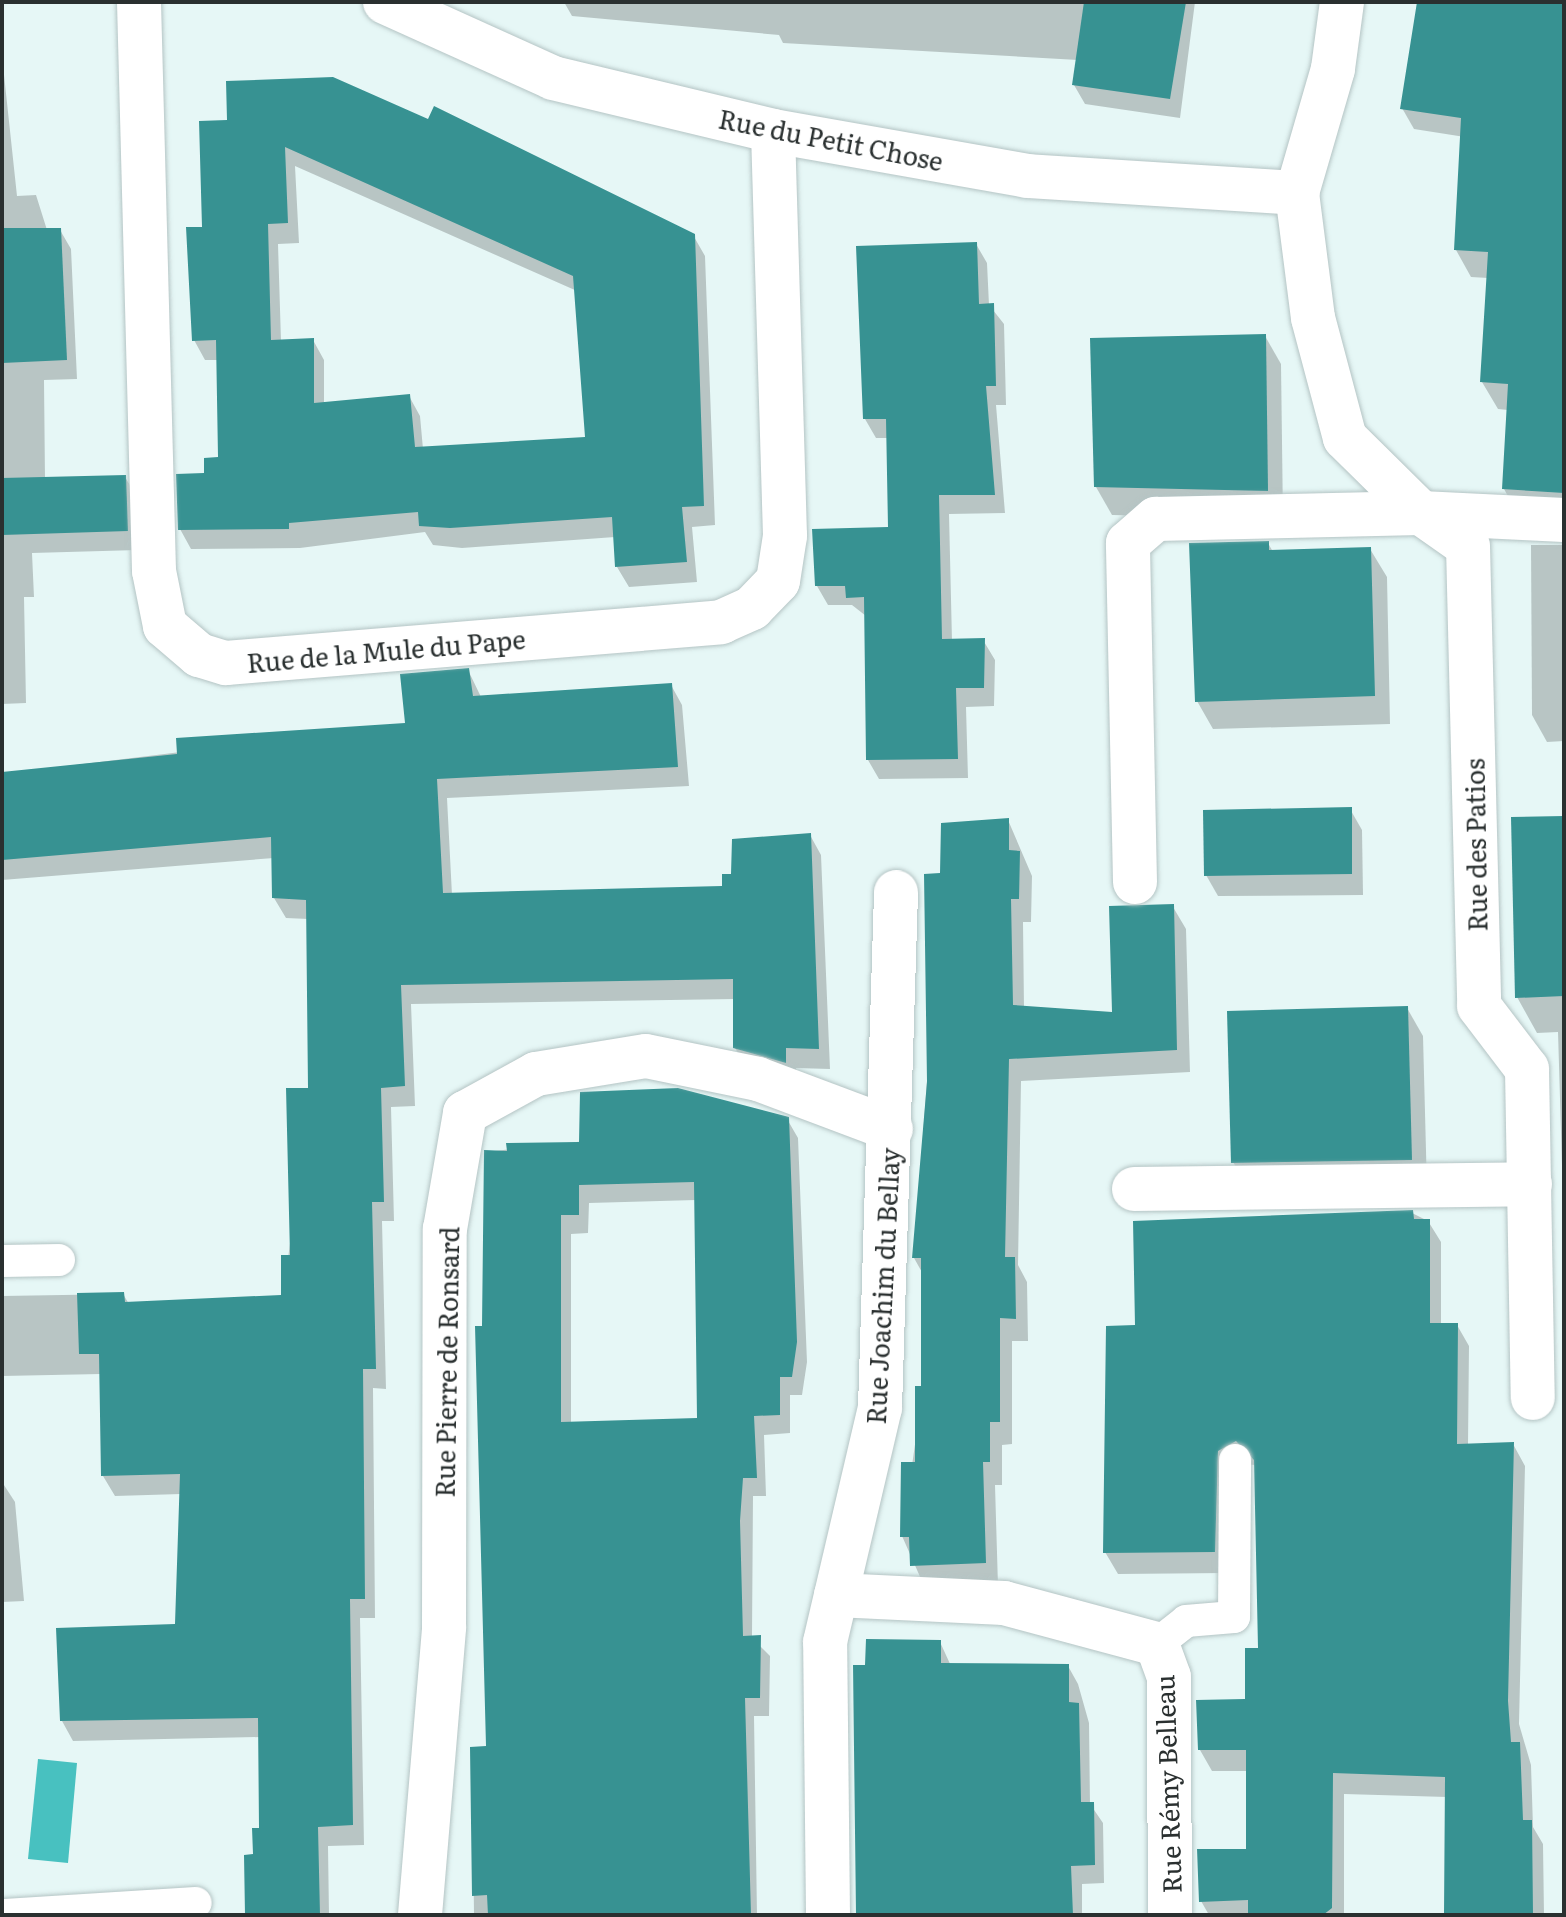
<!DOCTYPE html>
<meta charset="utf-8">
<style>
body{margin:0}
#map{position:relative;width:1566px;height:1917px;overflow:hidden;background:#e6f7f6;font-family:Literata,serif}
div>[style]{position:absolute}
.water>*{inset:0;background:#48c1c0}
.shadow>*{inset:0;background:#0003}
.building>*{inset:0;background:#379292}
.roads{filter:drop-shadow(0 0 2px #b4c4c4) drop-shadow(0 0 2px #b4c4c4)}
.lane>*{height:32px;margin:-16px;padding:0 16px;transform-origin:16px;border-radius:16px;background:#fff}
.street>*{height:44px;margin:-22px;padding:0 22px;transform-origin:22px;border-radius:22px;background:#fff}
span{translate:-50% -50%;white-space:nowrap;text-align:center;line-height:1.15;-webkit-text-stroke:8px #fff;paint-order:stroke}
.street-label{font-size:26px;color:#2a3030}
.frame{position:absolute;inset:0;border:4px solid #2a3030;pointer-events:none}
</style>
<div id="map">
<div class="water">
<i style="clip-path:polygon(38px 1759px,77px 1763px,68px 1863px,28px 1859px)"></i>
</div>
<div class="shadow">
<i style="clip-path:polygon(564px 2px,1195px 2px,1180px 118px,1085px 104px,1074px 85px,1078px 60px,783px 43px,779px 35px,572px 16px)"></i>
<i style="clip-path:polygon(1419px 2px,1510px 2px,1503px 143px,1414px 129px,1402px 108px)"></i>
<i style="clip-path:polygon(2px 56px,17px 196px,36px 195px,47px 230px,60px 230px,71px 249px,77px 379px,44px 380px,45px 479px,125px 477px,137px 497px,138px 550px,32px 553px,34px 597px,24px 597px,26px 703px,2px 704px)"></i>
<i style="clip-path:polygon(evenodd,201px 123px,693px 235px,705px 256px,715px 525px,692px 527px,697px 582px,629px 587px,617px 567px,615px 537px,462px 548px,433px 545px,425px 532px,300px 548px,191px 549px,180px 529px,220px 459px,218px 360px,205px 360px,194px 340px,204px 229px,201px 123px,295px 166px,577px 291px,587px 438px,423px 449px,420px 416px,409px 396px,324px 404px,324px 360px,313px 340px,281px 341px,278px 244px,299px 243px,295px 166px)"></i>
<i style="clip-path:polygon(1564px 156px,1564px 521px,1519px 516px,1504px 489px,1508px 410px,1498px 409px,1482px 382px,1488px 278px,1471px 277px,1456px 250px)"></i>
<i style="clip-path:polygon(976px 244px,987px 263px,989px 305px,1004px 324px,1006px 405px,996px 405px,1005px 513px,949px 514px,952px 641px,983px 640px,995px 660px,994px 706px,966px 707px,968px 778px,879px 779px,868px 760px,866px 616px,852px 605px,828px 605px,817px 586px,890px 529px,889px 438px,876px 438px,865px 419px)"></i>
<i style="clip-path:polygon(1265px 336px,1281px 364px,1283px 519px,1112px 515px,1096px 487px)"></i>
<i style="clip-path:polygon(1268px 543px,1273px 552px,1370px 549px,1387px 577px,1390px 724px,1213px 729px,1197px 701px)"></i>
<i style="clip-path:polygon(1531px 545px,1564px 545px,1564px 741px,1547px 742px,1532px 715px)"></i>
<i style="clip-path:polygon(468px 670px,481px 697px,671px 685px,682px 705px,689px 786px,447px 798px,452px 895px,724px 888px,733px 876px,810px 835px,821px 855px,830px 1069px,796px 1068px,797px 1082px,747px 1068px,735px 1048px,735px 999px,411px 1004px,415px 1106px,391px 1107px,394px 1221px,382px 1221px,386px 1389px,373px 1388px,375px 1618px,360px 1618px,364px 1845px,328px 1846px,329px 1915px,247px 1915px,261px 1830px,260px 1737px,73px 1741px,62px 1721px,176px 1625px,181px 1494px,115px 1496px,103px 1476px,101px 1374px,2px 1376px,2px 1296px,123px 1294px,129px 1304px,283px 1297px,310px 1090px,308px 919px,286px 918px,274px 898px,274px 858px,2px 880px,2px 774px,407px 724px)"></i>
<i style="clip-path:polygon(1350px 809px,1362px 830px,1363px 895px,1218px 896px,1206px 875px)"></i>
<i style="clip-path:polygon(1564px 818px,1564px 1233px,1558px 1032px,1537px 1033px,1517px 997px)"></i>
<i style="clip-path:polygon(1008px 820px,1032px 876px,1031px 922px,1023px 922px,1024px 1008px,1114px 1015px,1173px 907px,1186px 929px,1190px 1072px,1021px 1081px,1018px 1265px,1027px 1282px,1028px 1341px,1012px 1341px,1012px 1444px,1002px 1445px,1002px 1485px,995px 1485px,998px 1586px,925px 1588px,902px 1536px,923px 1388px,923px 1274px,914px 1258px,942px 875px)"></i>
<i style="clip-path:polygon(1407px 1008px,1423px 1036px,1427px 1189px,1250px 1191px,1233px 1162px)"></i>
<i style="clip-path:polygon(evenodd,787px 1119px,798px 1138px,807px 1362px,802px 1395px,790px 1395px,790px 1433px,764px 1435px,766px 1496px,753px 1496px,752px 1638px,770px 1656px,769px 1716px,754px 1716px,757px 1915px,474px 1915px,472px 1748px,488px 1748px,486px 1152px,787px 1119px,696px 1200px,699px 1420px,571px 1423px,571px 1234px,588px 1233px,589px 1203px,696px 1200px)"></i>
<i style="clip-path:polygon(1412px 1213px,1428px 1221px,1441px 1242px,1441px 1325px,1457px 1325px,1469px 1346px,1468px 1445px,1513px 1444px,1525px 1466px,1519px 1724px,1531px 1765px,1533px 1827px,1543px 1844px,1544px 1915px,1447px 1915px,1447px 1797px,1344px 1794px,1344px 1915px,1209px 1915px,1201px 1901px,1248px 1851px,1248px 1771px,1212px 1771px,1200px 1750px,1247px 1701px,1260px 1650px,1256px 1465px,1238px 1464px,1227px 1573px,1118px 1574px,1105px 1552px,1137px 1327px)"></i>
<i style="clip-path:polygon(2px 1482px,15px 1502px,24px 1601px,2px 1602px)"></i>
<i style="clip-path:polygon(940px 1642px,951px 1666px,1068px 1666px,1078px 1684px,1089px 1723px,1090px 1804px,1103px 1823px,1104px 1883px,1082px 1884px,1082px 1915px,859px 1915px,867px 1667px)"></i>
</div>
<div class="building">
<i style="clip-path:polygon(1084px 2px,1186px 2px,1170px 99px,1072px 85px)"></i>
<i style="clip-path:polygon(1417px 2px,1564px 2px,1564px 493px,1502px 489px,1508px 384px,1480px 382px,1488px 252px,1454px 250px,1461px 118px,1400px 109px)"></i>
<i style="clip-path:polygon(evenodd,333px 77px,428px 119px,434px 106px,695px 234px,704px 506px,682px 507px,687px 562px,615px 567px,612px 517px,450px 528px,419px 526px,418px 512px,289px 523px,289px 529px,178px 530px,176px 474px,204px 473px,204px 458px,218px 457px,216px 340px,192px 341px,186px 227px,202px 227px,199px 121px,227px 120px,226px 81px,333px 77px,285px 147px,573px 276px,585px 437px,415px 447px,410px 394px,314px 403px,314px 338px,271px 340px,268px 224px,288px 223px,285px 147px)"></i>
<i style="clip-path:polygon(2px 228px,61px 228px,67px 360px,2px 363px)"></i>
<i style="clip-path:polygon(977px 242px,979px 304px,994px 303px,996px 386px,986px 386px,995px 495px,939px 495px,942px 639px,985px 638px,984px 688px,956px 688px,958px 759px,866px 760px,864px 597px,846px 598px,845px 586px,815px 586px,812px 529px,888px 527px,886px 419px,863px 419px,856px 246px)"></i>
<i style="clip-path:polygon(1266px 334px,1268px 491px,1094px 487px,1090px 338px)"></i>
<i style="clip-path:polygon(126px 475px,128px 531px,2px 535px,2px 478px)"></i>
<i style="clip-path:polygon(1269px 541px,1269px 550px,1371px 547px,1375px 696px,1195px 702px,1189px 543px)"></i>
<i style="clip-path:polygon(469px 668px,473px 696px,672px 683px,678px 767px,437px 779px,443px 893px,722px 886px,722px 874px,731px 874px,732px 839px,811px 833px,819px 1049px,786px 1048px,786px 1063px,733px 1048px,733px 979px,401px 985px,405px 1086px,381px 1088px,384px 1202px,372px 1202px,376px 1369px,363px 1369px,365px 1599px,350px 1599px,353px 1825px,318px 1827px,320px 1915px,245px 1915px,244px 1855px,253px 1854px,252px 1828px,259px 1828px,258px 1718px,60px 1721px,56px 1628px,175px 1624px,180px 1474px,101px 1476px,99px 1354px,79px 1354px,77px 1293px,124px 1292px,125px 1302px,281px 1295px,281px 1255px,290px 1255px,286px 1088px,308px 1088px,306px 900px,272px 898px,271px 837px,2px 860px,2px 772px,177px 754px,176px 738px,405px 723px,400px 674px)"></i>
<i style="clip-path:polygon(1352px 807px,1352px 874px,1204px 876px,1203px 810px)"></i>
<i style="clip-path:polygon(1564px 816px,1564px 996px,1515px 998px,1511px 817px)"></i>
<i style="clip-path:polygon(1009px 818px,1009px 850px,1020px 851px,1019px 899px,1011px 899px,1013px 1005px,1112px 1012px,1109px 906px,1174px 904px,1177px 1050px,1009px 1059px,1005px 1257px,1015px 1257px,1016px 1319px,1000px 1318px,1000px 1422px,990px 1422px,990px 1462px,983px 1462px,986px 1563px,910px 1566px,909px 1537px,900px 1537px,901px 1462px,915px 1462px,915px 1386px,921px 1386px,921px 1258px,912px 1258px,927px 1082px,924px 874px,940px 873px,941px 823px)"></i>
<i style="clip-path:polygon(1408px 1006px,1412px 1160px,1231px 1163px,1227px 1011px)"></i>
<i style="clip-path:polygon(evenodd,678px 1088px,789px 1117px,797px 1342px,792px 1377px,780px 1377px,780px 1415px,754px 1416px,757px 1478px,743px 1478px,740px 1521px,743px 1636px,761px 1635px,760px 1698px,745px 1698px,751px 1915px,488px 1915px,487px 1895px,472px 1896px,470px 1747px,486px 1746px,475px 1326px,482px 1326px,484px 1150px,507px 1151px,506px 1143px,579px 1142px,580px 1092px,678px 1088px,694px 1182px,697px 1418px,561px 1422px,561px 1215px,579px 1215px,579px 1185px,694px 1182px)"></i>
<i style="clip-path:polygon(1413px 1210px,1414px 1219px,1430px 1219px,1430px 1323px,1458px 1323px,1457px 1444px,1514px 1442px,1508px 1701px,1511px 1742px,1520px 1742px,1523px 1820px,1532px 1820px,1533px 1915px,1444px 1915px,1445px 1777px,1333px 1773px,1332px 1908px,1323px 1915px,1248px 1915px,1248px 1900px,1199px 1902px,1197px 1849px,1246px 1849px,1246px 1750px,1198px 1750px,1196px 1700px,1245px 1699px,1245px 1648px,1258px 1648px,1254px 1460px,1236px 1441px,1218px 1451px,1215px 1552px,1103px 1553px,1106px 1326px,1135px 1325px,1133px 1221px)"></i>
<i style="clip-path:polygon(866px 1639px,941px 1640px,941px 1663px,1069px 1664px,1069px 1702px,1079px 1703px,1081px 1802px,1094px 1802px,1095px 1865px,1071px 1866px,1073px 1915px,856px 1915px,853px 1665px,865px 1665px)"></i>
</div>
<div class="roads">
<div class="lane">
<i style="left:2px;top:1261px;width:57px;rotate:-1deg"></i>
<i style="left:1157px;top:1644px;width:37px;rotate:-38deg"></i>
<i style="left:1186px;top:1621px;width:48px;rotate:-4.8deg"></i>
<i style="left:1234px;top:1617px;width:157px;rotate:-89.6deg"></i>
<i style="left:3px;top:1915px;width:193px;rotate:-3.6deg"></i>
</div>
<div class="street">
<i style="left:139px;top:2px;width:569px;rotate:88.49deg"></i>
<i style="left:154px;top:571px;width:56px;rotate:78.7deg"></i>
<i style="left:165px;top:626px;width:45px;rotate:40.5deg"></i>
<i style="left:199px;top:655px;width:28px;rotate:17deg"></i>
<i style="left:226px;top:663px;width:497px;rotate:-4.7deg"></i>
<i style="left:721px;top:622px;width:34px;rotate:-24deg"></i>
<i style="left:752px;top:608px;width:37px;rotate:-46deg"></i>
<i style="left:778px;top:581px;width:46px;rotate:-81.2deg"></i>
<i style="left:785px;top:536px;width:405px;rotate:-91.7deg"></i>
<i style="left:385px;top:2px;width:184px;rotate:24.3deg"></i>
<i style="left:553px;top:78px;width:226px;rotate:13.5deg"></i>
<i style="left:773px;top:131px;width:258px;rotate:10deg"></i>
<i style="left:1027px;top:176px;width:271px;rotate:3.6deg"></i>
<i style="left:1342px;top:2px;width:68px;rotate:97.7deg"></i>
<i style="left:1333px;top:69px;width:129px;rotate:106.2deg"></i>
<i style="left:1297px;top:193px;width:126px;rotate:82.7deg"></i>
<i style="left:1313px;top:318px;width:124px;rotate:75.1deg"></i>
<i style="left:1345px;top:438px;width:107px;rotate:44.6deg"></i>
<i style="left:1421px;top:513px;width:57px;rotate:35.1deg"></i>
<i style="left:1468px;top:546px;width:460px;rotate:88.6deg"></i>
<i style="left:1479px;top:1006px;width:79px;rotate:52.7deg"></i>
<i style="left:1527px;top:1069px;width:329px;rotate:89deg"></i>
<i style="left:1135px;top:882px;width:339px;rotate:-91.2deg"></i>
<i style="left:1128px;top:543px;width:37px;rotate:-41deg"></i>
<i style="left:1156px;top:519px;width:265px;rotate:-1.3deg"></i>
<i style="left:1421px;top:513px;width:143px;rotate:2.8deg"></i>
<i style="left:1134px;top:1189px;width:396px;rotate:-0.7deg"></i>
<i style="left:836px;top:1595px;width:168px;rotate:2.7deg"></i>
<i style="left:1004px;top:1603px;width:158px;rotate:15deg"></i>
<i style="left:1157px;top:1644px;width:35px;rotate:70deg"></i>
<i style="left:1169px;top:1677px;width:238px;rotate:89.8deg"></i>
<i style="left:420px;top:1915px;width:289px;rotate:-85.2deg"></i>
<i style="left:444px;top:1627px;width:398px;rotate:-89.9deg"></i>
<i style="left:445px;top:1229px;width:118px;rotate:-80.2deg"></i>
<i style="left:465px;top:1113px;width:81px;rotate:-28.8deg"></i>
<i style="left:536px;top:1074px;width:111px;rotate:-9.3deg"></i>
<i style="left:646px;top:1056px;width:114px;rotate:11.6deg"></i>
<i style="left:758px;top:1079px;width:142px;rotate:20.6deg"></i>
<i style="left:828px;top:1915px;width:273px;rotate:-90.6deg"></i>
<i style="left:825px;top:1642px;width:240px;rotate:-76.8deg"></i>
<i style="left:880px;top:1408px;width:516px;rotate:-88.22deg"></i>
</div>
</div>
<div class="street-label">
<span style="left:831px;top:139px;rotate:11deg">Rue du Petit Chose</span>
<span style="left:386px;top:650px;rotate:-5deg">Rue de la Mule du Pape</span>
<span style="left:1475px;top:845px;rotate:-91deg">Rue des Patios</span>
<span style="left:882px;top:1286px;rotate:-87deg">Rue Joachim du Bellay</span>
<span style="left:446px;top:1362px;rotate:-89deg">Rue Pierre de Ronsard</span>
<span style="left:1167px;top:1784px;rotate:-92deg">Rue Rémy Belleau</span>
</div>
<div class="frame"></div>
</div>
